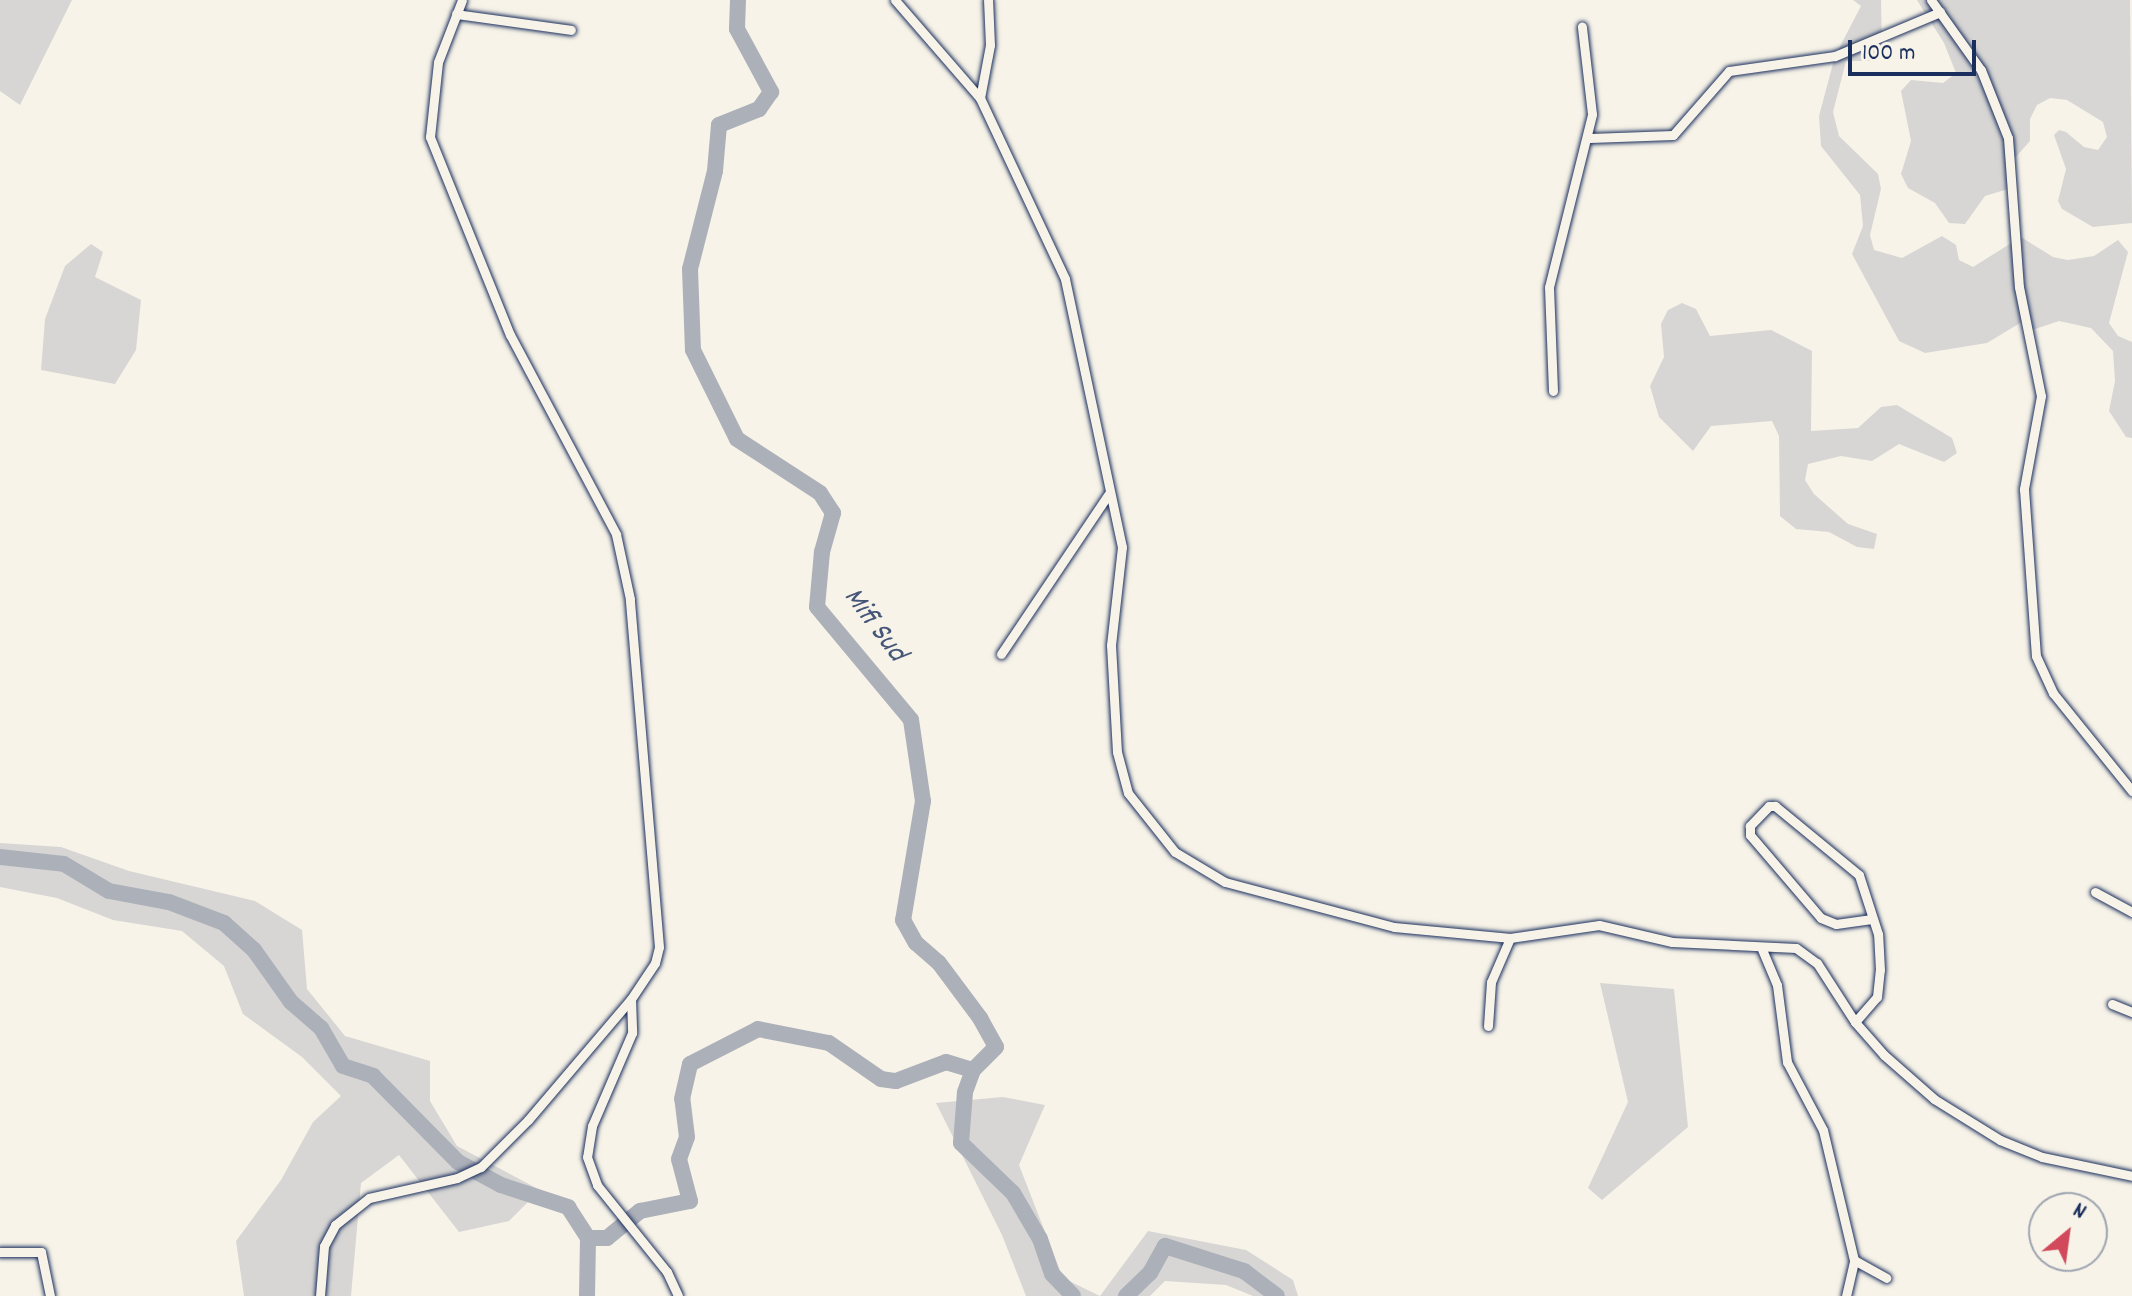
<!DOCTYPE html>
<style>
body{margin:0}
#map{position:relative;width:2132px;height:1296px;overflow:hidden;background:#f7f3e8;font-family:Dekko,sans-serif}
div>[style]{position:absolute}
.green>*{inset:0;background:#d7d6d4}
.river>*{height:16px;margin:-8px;padding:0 8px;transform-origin:8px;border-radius:8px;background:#acb0b9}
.roads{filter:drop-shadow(0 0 2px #1b2f5e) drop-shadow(0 0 2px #1b2f5e)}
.minor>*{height:9px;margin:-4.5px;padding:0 4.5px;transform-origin:4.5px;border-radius:4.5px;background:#f7f3e8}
span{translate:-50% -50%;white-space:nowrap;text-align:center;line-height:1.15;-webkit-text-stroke:7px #f7f3e8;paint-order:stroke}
.water-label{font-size:30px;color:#465679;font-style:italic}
.north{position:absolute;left:2028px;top:1192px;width:80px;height:80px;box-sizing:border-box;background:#f7f3e8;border:2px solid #9fa5b1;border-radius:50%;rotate:29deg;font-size:22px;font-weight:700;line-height:32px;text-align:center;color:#1b2f5e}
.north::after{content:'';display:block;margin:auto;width:28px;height:36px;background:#d1495b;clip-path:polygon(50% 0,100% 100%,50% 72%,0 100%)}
.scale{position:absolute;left:1848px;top:40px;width:128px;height:36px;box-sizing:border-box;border:4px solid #1b2f5e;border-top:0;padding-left:10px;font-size:24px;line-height:28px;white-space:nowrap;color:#1b2f5e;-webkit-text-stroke:6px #f7f3e8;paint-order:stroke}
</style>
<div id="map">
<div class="green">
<i style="clip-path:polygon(0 0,72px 0,20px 105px,0 91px)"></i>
<i style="clip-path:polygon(1853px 0,1881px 0,1882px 51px,1871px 61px,1846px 61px,1833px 112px,1839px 136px,1878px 174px,1881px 189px,1870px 235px,1874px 250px,1902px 258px,1942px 236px,1956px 245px,1959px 260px,1973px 267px,2021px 237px,2053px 257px,2068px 260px,2094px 256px,2118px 240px,2128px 252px,2109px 323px,2118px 336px,2132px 342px,2132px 438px,2126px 437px,2109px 411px,2115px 381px,2113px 351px,2091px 328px,2059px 321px,2029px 331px,2025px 320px,1987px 343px,1925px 353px,1899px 341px,1852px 254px,1863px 226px,1860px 195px,1821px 146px,1819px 116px,1835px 56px,1861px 6px)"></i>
<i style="clip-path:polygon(1917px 0,2130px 0,2132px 223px,2093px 227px,2062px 209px,2058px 201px,2066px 169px,2054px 135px,2059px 130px,2066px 132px,2084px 147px,2098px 150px,2107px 137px,2103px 122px,2067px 100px,2050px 98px,2037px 105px,2030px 119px,2030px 141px,2014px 159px,2008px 189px,1985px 196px,1965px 224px,1949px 223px,1935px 203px,1908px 188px,1901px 174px,1911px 141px,1901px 91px,1911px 80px,1943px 83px,1956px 73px,1944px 43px)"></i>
<i style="clip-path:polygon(91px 244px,103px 252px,95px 277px,141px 300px,136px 350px,115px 384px,41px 370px,45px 319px,65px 266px)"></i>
<i style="clip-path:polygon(1682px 303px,1696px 309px,1710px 336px,1771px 330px,1812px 351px,1811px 431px,1858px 428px,1881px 407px,1897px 405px,1952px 438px,1957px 453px,1944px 462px,1899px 444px,1872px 461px,1841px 456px,1808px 464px,1805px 480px,1814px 494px,1848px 524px,1877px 534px,1874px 549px,1857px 547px,1829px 532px,1796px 529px,1780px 516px,1779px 436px,1772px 421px,1711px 426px,1693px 451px,1659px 417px,1650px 386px,1664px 357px,1661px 324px,1668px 310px)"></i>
<i style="clip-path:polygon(0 843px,61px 847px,129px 871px,255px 901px,302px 930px,307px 989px,345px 1036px,430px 1061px,430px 1101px,457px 1146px,540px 1190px,509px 1221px,459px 1232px,399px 1155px,361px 1183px,351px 1296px,244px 1296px,236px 1241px,281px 1180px,313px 1122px,341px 1096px,302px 1057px,243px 1014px,224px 966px,182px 931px,113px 920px,57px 898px,0 887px)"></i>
<i style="clip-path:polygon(1600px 983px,1674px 989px,1688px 1127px,1602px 1200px,1588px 1188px,1628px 1102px)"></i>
<i style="clip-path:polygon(1003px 1097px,1045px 1105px,1019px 1165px,1063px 1278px,1100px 1296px,1148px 1231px,1246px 1250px,1293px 1280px,1298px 1296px,1253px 1296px,1226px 1285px,1165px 1281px,1150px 1296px,1026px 1296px,1002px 1235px,936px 1103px)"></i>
</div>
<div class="river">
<i style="left:738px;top:0;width:29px;rotate:92deg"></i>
<i style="left:737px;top:29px;width:72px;rotate:61.6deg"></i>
<i style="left:771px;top:92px;width:21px;rotate:125deg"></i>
<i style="left:759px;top:109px;width:43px;rotate:158.2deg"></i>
<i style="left:719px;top:125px;width:46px;rotate:95deg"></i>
<i style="left:715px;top:171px;width:101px;rotate:104.3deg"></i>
<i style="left:690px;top:269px;width:81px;rotate:87.9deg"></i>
<i style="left:693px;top:350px;width:99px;rotate:63.7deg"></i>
<i style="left:737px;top:439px;width:99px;rotate:33deg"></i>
<i style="left:820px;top:493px;width:24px;rotate:57deg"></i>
<i style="left:833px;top:513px;width:41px;rotate:105.8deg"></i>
<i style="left:822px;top:552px;width:55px;rotate:95.2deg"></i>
<i style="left:817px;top:607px;width:147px;rotate:50.2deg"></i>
<i style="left:911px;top:720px;width:82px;rotate:81.6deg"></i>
<i style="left:923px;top:801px;width:121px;rotate:99.5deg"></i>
<i style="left:903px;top:920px;width:26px;rotate:61deg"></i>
<i style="left:916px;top:943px;width:30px;rotate:41deg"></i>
<i style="left:939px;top:963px;width:69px;rotate:53.3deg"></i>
<i style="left:980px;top:1018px;width:33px;rotate:61deg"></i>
<i style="left:996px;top:1047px;width:33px;rotate:135deg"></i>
<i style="left:973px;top:1070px;width:23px;rotate:110deg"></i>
<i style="left:965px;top:1092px;width:51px;rotate:94.5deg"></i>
<i style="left:961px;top:1143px;width:72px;rotate:43.9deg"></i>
<i style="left:1013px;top:1193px;width:53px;rotate:59.6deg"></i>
<i style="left:1040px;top:1239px;width:37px;rotate:71deg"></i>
<i style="left:1052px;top:1274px;width:30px;rotate:46deg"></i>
<i style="left:0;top:857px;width:64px;rotate:6.2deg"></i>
<i style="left:64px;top:864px;width:52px;rotate:31deg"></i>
<i style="left:109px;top:891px;width:61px;rotate:10.4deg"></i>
<i style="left:169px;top:902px;width:59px;rotate:20.9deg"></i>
<i style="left:224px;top:923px;width:40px;rotate:42deg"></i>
<i style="left:254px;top:950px;width:64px;rotate:54.6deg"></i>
<i style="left:291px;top:1002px;width:40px;rotate:41deg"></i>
<i style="left:321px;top:1028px;width:44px;rotate:59.9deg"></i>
<i style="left:343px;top:1066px;width:32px;rotate:18deg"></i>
<i style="left:373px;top:1076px;width:121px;rotate:45.3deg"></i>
<i style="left:458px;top:1162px;width:49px;rotate:28.1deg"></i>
<i style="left:501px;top:1185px;width:71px;rotate:18.2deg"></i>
<i style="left:568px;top:1207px;width:37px;rotate:57deg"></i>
<i style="left:588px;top:1238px;width:19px"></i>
<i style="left:607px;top:1238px;width:43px;rotate:-39.3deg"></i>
<i style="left:640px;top:1211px;width:51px;rotate:-11.3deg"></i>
<i style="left:690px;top:1201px;width:43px;rotate:-104.7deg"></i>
<i style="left:679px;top:1159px;width:23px;rotate:-70deg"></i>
<i style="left:687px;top:1137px;width:38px;rotate:-97deg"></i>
<i style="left:682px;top:1099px;width:36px;rotate:-77deg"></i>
<i style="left:690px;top:1064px;width:76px;rotate:-27.2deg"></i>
<i style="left:758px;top:1029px;width:72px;rotate:11.2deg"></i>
<i style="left:829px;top:1043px;width:63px;rotate:34.7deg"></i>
<i style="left:881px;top:1079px;width:15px;rotate:8deg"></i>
<i style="left:896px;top:1081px;width:53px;rotate:-20.8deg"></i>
<i style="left:946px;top:1062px;width:28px;rotate:17deg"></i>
<i style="left:587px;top:1296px;width:58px;rotate:-89deg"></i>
<i style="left:1126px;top:1296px;width:33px;rotate:-44deg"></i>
<i style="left:1150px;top:1273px;width:31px;rotate:-61deg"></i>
<i style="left:1165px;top:1246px;width:83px;rotate:17.6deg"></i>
<i style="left:1244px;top:1271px;width:41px;rotate:37.1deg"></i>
</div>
<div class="roads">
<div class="minor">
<i style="left:895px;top:0;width:130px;rotate:49.1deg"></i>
<i style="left:980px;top:98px;width:200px;rotate:64.8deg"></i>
<i style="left:1065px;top:279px;width:274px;rotate:78deg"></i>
<i style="left:1122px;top:547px;width:99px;rotate:96.4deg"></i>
<i style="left:1111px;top:645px;width:107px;rotate:86.8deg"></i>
<i style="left:1117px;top:752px;width:42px;rotate:75deg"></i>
<i style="left:1128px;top:793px;width:75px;rotate:51.5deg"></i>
<i style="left:1175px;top:852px;width:58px;rotate:31deg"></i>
<i style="left:1225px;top:882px;width:175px;rotate:14.9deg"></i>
<i style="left:1394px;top:927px;width:117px;rotate:5.4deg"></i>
<i style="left:1510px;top:938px;width:90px;rotate:-8.3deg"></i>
<i style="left:1599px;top:925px;width:75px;rotate:13.1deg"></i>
<i style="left:1672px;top:942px;width:124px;rotate:2.8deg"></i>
<i style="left:1796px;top:948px;width:26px;rotate:36deg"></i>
<i style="left:1817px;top:963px;width:70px;rotate:57.2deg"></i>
<i style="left:1855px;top:1022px;width:44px;rotate:48.7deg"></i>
<i style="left:1884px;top:1055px;width:67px;rotate:41.3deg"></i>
<i style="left:1934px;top:1099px;width:78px;rotate:31.8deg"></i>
<i style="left:2000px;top:1140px;width:45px;rotate:22deg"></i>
<i style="left:2042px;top:1157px;width:92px;rotate:11.9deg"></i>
<i style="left:1931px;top:0;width:86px;rotate:54.5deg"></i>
<i style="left:1981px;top:70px;width:73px;rotate:68.3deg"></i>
<i style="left:2008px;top:138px;width:149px;rotate:85.8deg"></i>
<i style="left:2019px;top:287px;width:111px;rotate:78.6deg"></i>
<i style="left:2041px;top:396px;width:95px;rotate:100.4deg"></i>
<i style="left:2024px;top:489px;width:167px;rotate:85.9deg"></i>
<i style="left:2036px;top:656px;width:41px;rotate:65.3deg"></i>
<i style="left:2053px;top:693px;width:126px;rotate:51.1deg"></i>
<i style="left:456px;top:14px;width:116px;rotate:7.9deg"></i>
<i style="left:980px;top:98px;width:54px;rotate:-79.3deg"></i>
<i style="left:990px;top:45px;width:45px;rotate:-92.5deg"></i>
<i style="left:1590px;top:138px;width:83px;rotate:-2.1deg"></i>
<i style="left:1673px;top:135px;width:85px;rotate:-48.8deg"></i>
<i style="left:1729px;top:71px;width:107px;rotate:-8.1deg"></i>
<i style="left:1835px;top:56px;width:114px;rotate:-22.7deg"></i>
<i style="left:1553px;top:391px;width:104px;rotate:-92.2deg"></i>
<i style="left:1549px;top:287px;width:178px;rotate:-76deg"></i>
<i style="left:1592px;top:114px;width:88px;rotate:-96.6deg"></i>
<i style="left:1001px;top:654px;width:192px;rotate:-56.1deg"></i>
<i style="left:2095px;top:892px;width:42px;rotate:28.4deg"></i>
<i style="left:1761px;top:947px;width:41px;rotate:67.2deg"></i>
<i style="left:1777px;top:985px;width:78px;rotate:82.6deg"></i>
<i style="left:1787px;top:1062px;width:77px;rotate:62.1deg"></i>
<i style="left:1823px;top:1130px;width:134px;rotate:76.6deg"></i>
<i style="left:1854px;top:1260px;width:37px;rotate:29deg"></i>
<i style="left:631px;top:999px;width:34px;rotate:88deg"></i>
<i style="left:632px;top:1033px;width:101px;rotate:113.3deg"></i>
<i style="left:592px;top:1126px;width:31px;rotate:99deg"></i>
<i style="left:587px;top:1157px;width:30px;rotate:70deg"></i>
<i style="left:597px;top:1185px;width:112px;rotate:51.2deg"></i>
<i style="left:667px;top:1272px;width:26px;rotate:65deg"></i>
<i style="left:2112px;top:1004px;width:22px;rotate:22deg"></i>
<i style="left:1855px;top:1022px;width:33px;rotate:-49deg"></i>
<i style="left:1877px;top:997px;width:27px;rotate:-84deg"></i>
<i style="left:1880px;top:970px;width:36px;rotate:-93deg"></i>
<i style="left:1878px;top:934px;width:62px;rotate:-107.9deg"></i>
<i style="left:1859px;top:875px;width:109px;rotate:-140.6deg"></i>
<i style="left:1775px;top:806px;width:6px;rotate:180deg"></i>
<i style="left:1769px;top:806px;width:28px;rotate:134deg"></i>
<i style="left:1750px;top:826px;width:9px;rotate:90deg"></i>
<i style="left:1750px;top:835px;width:109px;rotate:49.5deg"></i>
<i style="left:1821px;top:918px;width:16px;rotate:22deg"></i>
<i style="left:1836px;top:924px;width:36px;rotate:-8deg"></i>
<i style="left:1488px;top:1026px;width:44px;rotate:-86.1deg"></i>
<i style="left:1491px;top:982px;width:48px;rotate:-66.6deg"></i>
<i style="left:0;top:1252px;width:41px"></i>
<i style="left:41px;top:1252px;width:45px;rotate:78.4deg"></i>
<i style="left:320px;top:1296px;width:50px;rotate:-85.4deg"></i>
<i style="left:324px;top:1246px;width:24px;rotate:-62deg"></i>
<i style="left:335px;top:1225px;width:43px;rotate:-38.5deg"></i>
<i style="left:369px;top:1198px;width:90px;rotate:-12.8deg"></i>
<i style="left:457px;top:1178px;width:26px;rotate:-25deg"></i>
<i style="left:481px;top:1167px;width:66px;rotate:-45deg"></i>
<i style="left:528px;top:1120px;width:159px;rotate:-49.6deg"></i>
<i style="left:631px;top:999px;width:43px;rotate:-56.3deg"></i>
<i style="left:655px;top:963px;width:16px;rotate:-76deg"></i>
<i style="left:659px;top:947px;width:349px;rotate:-94.8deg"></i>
<i style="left:630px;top:599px;width:66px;rotate:-102.2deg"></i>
<i style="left:616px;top:534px;width:225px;rotate:-118deg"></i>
<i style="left:510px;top:335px;width:214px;rotate:-112deg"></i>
<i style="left:430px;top:137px;width:75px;rotate:-83.9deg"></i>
<i style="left:438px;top:62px;width:66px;rotate:-68.8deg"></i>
<i style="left:1846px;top:1296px;width:37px;rotate:-77deg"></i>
</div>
</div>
<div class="water-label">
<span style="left:873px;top:626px;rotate:53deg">Mifi Sud</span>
</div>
<div class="north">N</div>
<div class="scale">100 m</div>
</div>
